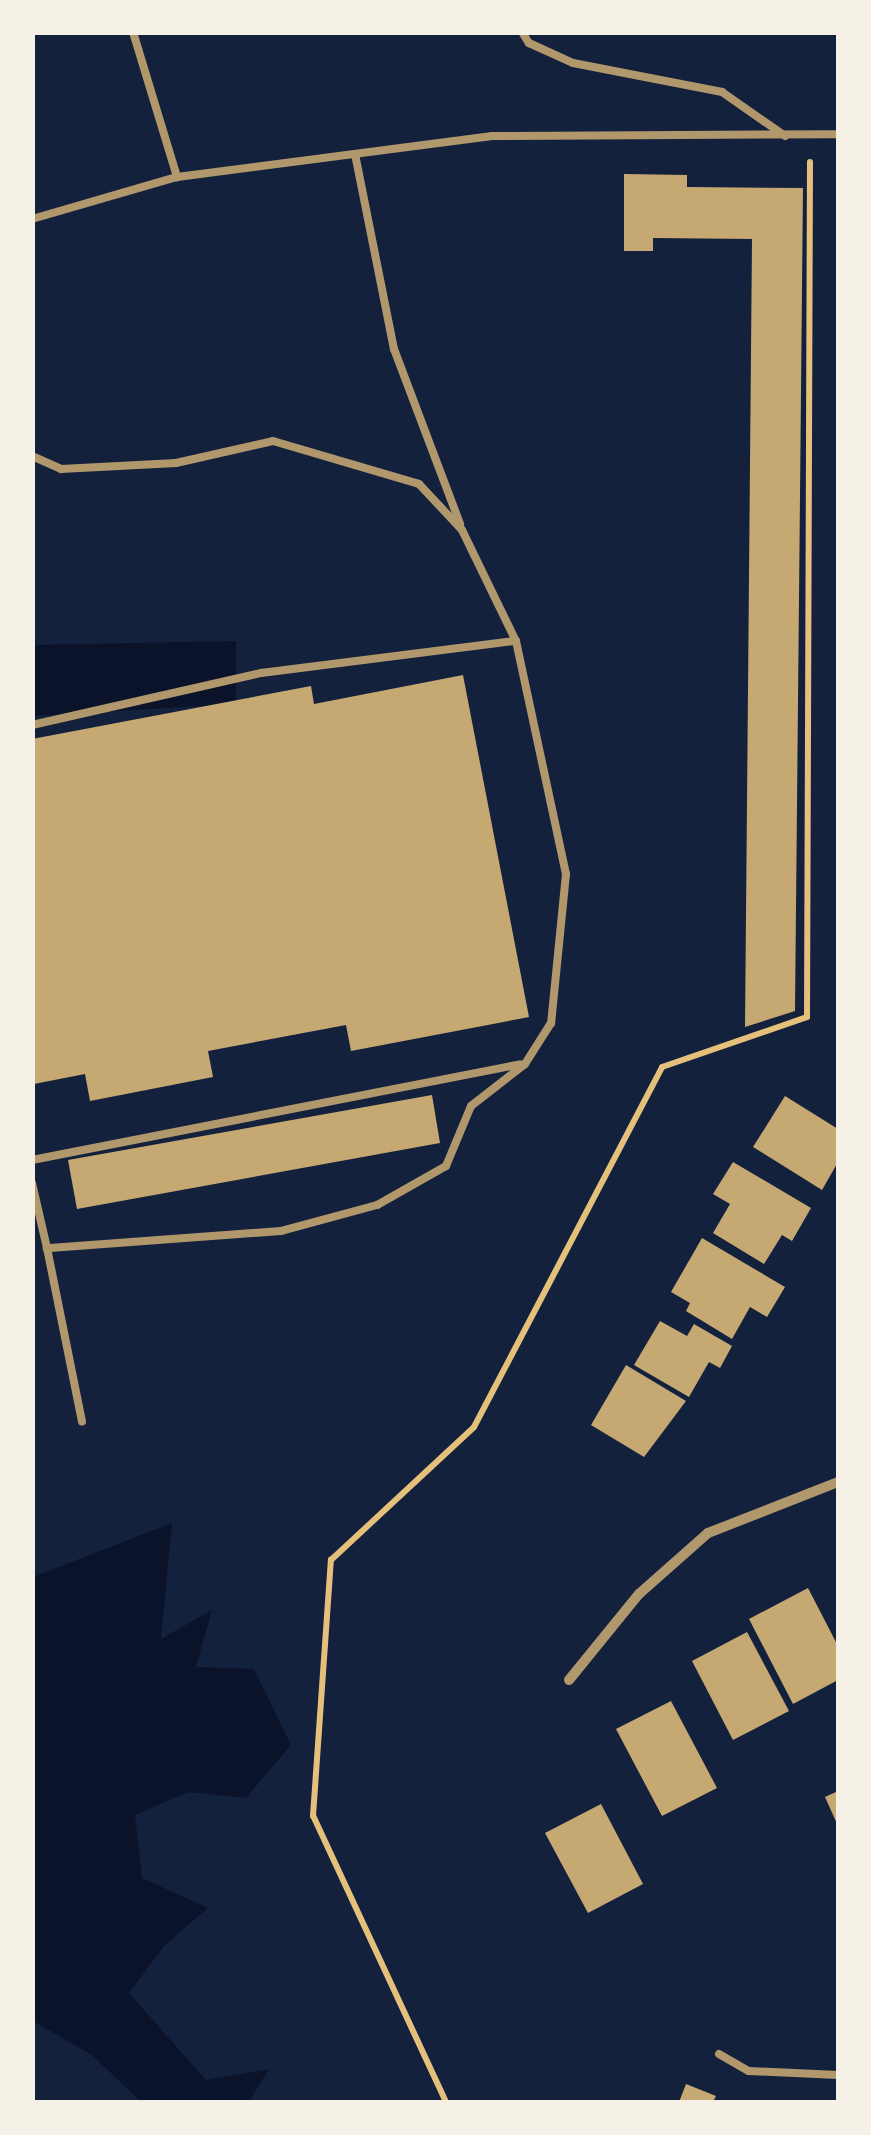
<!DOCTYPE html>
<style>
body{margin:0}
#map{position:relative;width:871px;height:2135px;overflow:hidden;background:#14213d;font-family:"Open Sans",sans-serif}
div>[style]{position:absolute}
.water>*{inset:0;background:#0b132b}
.building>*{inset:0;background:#c6a872}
.path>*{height:6px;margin:-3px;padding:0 3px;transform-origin:3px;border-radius:3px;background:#e5c07b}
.service>*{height:8px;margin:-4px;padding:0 4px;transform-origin:4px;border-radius:4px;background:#b1986c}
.minor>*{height:10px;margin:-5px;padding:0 5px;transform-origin:5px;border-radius:5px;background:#b1986c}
span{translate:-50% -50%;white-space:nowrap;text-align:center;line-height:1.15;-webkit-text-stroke:10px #f6f1e7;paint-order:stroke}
.frame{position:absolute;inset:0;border:35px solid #f6f1e7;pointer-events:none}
</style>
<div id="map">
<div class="water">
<i style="clip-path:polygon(236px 641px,236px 704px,33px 716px,33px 645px)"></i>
<i style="clip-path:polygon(172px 1523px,161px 1639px,212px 1610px,196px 1667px,254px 1669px,291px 1745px,246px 1798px,188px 1792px,135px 1815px,142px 1878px,208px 1908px,164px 1946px,129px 1993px,206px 2080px,269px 2069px,249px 2102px,141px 2102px,92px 2055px,33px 2021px,33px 1577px)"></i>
</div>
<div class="building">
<i style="clip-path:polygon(624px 174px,687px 175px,687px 187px,803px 188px,795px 1011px,745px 1027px,752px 239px,653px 238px,653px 251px,624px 251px)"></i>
<i style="clip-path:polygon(463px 675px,529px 1017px,351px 1051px,346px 1025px,208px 1051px,213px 1077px,90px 1101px,85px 1074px,34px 1084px,32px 739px,311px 686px,314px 704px)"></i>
<i style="clip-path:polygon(432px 1095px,440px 1143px,77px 1209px,68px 1160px)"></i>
<i style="clip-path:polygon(785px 1096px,838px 1129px,838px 1162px,822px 1190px,753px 1147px)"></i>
<i style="clip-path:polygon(733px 1162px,811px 1208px,792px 1241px,782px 1235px,764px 1264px,713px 1233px,730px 1204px,713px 1194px)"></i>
<i style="clip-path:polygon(702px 1238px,785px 1287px,767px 1317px,750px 1307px,732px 1339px,686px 1311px,690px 1303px,671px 1292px)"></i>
<i style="clip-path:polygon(660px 1321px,687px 1336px,694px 1324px,732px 1346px,720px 1368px,709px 1362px,689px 1397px,634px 1365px)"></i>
<i style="clip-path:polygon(626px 1365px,686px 1401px,644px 1457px,591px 1425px)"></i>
<i style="clip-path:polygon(808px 1588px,838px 1646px,838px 1680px,793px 1704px,749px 1619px)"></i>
<i style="clip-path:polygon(747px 1632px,789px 1711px,733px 1740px,692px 1661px)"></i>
<i style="clip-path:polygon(671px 1701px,717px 1788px,662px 1816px,616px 1729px)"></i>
<i style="clip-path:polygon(838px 1791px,838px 1826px,825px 1797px)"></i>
<i style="clip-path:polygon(601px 1804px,643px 1884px,588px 1913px,545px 1833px)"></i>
<i style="clip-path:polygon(686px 2084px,716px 2096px,713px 2102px,679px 2102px)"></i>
</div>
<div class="path">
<i style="left:446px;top:2102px;width:315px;rotate:-114.9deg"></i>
<i style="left:313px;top:1816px;width:257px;rotate:-86deg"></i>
<i style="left:331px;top:1560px;width:195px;rotate:-42.9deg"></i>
<i style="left:474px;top:1427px;width:406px;rotate:-62.4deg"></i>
<i style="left:662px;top:1067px;width:153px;rotate:-19deg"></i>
<i style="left:807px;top:1017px;width:855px;rotate:-89.8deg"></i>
</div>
<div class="service">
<i style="left:133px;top:32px;width:152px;rotate:73.1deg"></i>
<i style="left:177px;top:177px;width:318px;rotate:-7.4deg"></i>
<i style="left:492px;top:136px;width:346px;rotate:-0.3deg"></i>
<i style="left:522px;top:32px;width:13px;rotate:58deg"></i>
<i style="left:529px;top:43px;width:48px;rotate:24.4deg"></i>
<i style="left:573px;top:63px;width:152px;rotate:11deg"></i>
<i style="left:722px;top:92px;width:77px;rotate:34.9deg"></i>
<i style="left:355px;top:154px;width:199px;rotate:78.7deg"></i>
<i style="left:394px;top:349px;width:187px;rotate:69.3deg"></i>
<i style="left:32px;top:219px;width:151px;rotate:-16.2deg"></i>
<i style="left:32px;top:456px;width:32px;rotate:24deg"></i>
<i style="left:61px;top:469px;width:115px;rotate:-3deg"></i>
<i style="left:176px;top:463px;width:99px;rotate:-12.8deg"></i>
<i style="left:273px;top:441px;width:152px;rotate:16.4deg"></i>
<i style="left:419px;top:484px;width:63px;rotate:46.9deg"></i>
<i style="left:462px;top:530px;width:123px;rotate:64.1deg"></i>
<i style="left:516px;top:641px;width:238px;rotate:77.9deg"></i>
<i style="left:566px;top:874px;width:150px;rotate:95.7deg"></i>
<i style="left:551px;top:1023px;width:49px;rotate:122.4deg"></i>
<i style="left:525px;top:1064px;width:68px;rotate:142.1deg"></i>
<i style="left:471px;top:1106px;width:65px;rotate:112.6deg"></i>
<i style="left:446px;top:1166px;width:79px;rotate:150.5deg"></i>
<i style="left:377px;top:1205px;width:99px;rotate:164.8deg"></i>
<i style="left:281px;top:1231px;width:235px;rotate:175.8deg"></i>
<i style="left:47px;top:1248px;width:177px;rotate:78.6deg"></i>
<i style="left:32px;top:725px;width:235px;rotate:-12.8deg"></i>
<i style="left:261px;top:673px;width:257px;rotate:-7.2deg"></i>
<i style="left:32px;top:1160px;width:497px;rotate:-11.1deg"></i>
<i style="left:32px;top:1183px;width:67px;rotate:77deg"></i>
<i style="left:719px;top:2054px;width:34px;rotate:30deg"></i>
<i style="left:749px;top:2071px;width:89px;rotate:2.6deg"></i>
</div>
<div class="minor">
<i style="left:569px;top:1680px;width:111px;rotate:-50.9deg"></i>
<i style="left:639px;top:1594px;width:92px;rotate:-41.5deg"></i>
<i style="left:708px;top:1533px;width:140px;rotate:-21.4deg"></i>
</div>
<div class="frame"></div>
</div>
